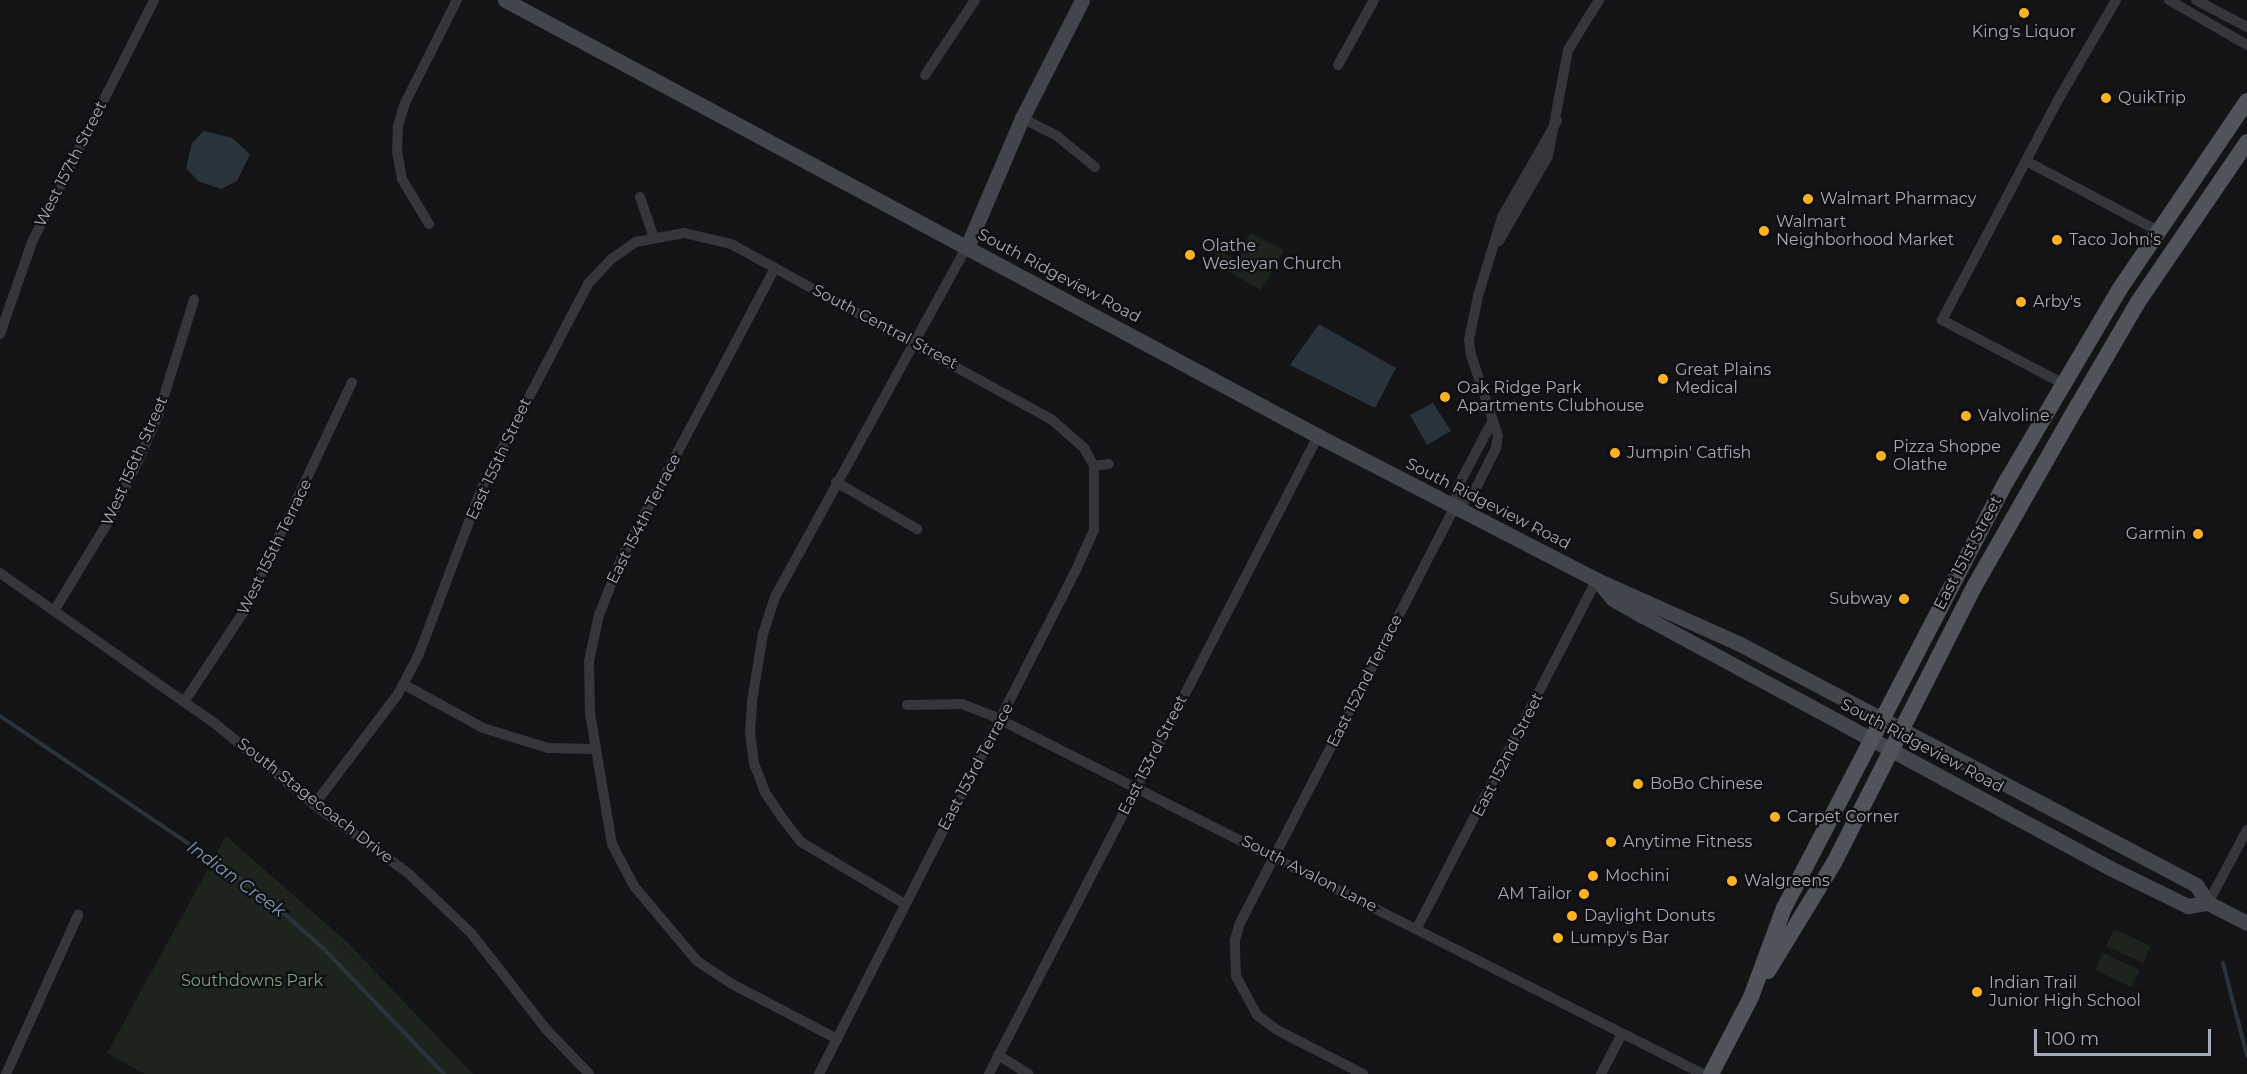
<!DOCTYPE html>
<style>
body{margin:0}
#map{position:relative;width:2247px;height:1074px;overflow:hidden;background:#141416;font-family:Montserrat,sans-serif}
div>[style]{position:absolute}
.green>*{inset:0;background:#1c241d}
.water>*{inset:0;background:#29333b}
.stream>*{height:4px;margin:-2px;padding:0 2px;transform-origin:2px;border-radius:2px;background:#29333b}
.street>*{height:10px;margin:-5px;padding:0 5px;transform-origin:5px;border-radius:5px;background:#35363b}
.secondary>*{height:15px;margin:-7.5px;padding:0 7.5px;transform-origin:7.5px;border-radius:7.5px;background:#42454b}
.primary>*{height:16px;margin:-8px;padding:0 8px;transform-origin:8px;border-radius:8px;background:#50535a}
.dots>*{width:16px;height:16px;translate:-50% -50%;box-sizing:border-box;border:3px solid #0f0f11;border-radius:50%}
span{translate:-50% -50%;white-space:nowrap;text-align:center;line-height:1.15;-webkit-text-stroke:4.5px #0f0f11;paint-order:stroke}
.poi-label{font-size:16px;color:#a5aab7}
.left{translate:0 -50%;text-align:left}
.right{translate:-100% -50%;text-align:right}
.street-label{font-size:16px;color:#a5aab7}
.park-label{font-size:16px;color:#7aa47c}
.water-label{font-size:18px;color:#7999b5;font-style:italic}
.scale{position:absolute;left:2034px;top:1029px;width:177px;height:27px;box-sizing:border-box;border:3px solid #a5aab7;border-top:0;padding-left:8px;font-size:18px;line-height:21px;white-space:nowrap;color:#a5aab7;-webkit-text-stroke:4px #0f0f11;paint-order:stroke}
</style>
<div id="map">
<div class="green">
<i style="clip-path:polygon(1250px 233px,1284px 250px,1261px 290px,1212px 262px,1218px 250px,1236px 260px)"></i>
<i style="clip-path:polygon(226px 836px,347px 942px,473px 1074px,145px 1074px,107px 1053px)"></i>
<i style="clip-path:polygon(2114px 929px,2151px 946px,2143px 963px,2106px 946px)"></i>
<i style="clip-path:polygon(2103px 953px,2140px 970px,2131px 987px,2095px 970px)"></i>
</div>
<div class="water">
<i style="clip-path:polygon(204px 131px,232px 138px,250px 154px,237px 181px,221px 189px,198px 181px,186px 168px,192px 143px)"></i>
<i style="clip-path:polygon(1319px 324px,1396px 368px,1375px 408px,1290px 365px)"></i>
<i style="clip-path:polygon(1433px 403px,1451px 431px,1427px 445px,1410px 415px)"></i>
</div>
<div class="stream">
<i style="left:0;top:716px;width:314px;rotate:34.1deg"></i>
<i style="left:260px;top:892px;width:86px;rotate:41.7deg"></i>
<i style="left:324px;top:949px;width:173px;rotate:46.2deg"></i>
<i style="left:2223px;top:963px;width:96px;rotate:75.5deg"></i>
</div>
<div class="street">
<i style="left:2169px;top:0;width:90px;rotate:30deg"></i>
<i style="left:2196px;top:0;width:58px;rotate:27.9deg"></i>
<i style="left:1338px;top:65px;width:74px;rotate:-61deg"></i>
<i style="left:925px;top:75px;width:90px;rotate:-56.3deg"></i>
<i style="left:1022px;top:118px;width:39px;rotate:27deg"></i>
<i style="left:1057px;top:136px;width:49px;rotate:39.2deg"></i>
<i style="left:2026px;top:161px;width:149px;rotate:27.9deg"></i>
<i style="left:640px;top:197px;width:43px;rotate:71.1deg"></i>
<i style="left:429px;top:224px;width:52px;rotate:-121deg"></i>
<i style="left:402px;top:179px;width:27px;rotate:-100deg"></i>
<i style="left:397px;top:152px;width:26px;rotate:-88deg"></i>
<i style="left:398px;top:126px;width:24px;rotate:-73deg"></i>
<i style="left:405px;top:103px;width:115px;rotate:-63.2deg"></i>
<i style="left:1499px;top:241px;width:98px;rotate:-60deg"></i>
<i style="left:1548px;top:156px;width:108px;rotate:-79.3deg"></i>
<i style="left:1568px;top:50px;width:59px;rotate:-58.2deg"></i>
<i style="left:775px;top:268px;width:329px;rotate:117.9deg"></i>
<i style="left:621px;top:559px;width:60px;rotate:111.4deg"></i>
<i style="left:599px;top:615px;width:47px;rotate:102.3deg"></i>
<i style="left:589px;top:661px;width:52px;rotate:88.9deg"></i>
<i style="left:590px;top:713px;width:133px;rotate:80.5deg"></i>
<i style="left:612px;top:844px;width:47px;rotate:62.4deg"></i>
<i style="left:634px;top:886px;width:98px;rotate:50deg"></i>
<i style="left:697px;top:961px;width:42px;rotate:33.3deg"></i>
<i style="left:732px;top:984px;width:119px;rotate:27.6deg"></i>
<i style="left:0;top:334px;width:97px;rotate:-70.8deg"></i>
<i style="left:32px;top:242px;width:271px;rotate:-63.2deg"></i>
<i style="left:2062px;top:383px;width:136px;rotate:-152.3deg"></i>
<i style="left:1942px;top:320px;width:249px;rotate:-62.2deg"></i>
<i style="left:2058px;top:100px;width:116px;rotate:-59.9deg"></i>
<i style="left:836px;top:482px;width:94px;rotate:30.1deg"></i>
<i style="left:1455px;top:507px;width:20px;rotate:-33deg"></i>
<i style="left:1472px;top:496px;width:54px;rotate:-63.4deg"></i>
<i style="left:1496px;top:448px;width:12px;rotate:-81deg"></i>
<i style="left:1498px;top:436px;width:85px;rotate:-108.4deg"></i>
<i style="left:1471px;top:355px;width:15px;rotate:-98deg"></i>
<i style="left:1469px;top:340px;width:45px;rotate:-78.4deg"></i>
<i style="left:1478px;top:296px;width:83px;rotate:-73.1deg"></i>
<i style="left:1502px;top:217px;width:111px;rotate:-60.2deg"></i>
<i style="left:0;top:573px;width:260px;rotate:35deg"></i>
<i style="left:213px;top:722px;width:144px;rotate:39.1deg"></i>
<i style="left:325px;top:813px;width:102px;rotate:35.9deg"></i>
<i style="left:408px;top:873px;width:87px;rotate:43.6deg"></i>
<i style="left:471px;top:933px;width:122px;rotate:52deg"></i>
<i style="left:546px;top:1029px;width:62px;rotate:46.3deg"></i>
<i style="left:54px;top:611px;width:108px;rotate:-58.7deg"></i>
<i style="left:110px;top:519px;width:67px;rotate:-64.2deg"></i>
<i style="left:139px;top:459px;width:48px;rotate:-66.6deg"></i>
<i style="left:158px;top:415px;width:121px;rotate:-72.6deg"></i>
<i style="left:403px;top:684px;width:91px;rotate:28.8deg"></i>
<i style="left:483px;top:728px;width:68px;rotate:17.1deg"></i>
<i style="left:548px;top:748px;width:46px;rotate:1.2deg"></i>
<i style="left:184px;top:702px;width:107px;rotate:-56.5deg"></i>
<i style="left:243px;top:613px;width:255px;rotate:-64.7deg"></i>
<i style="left:907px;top:705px;width:55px;rotate:-1deg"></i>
<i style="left:962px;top:704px;width:33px;rotate:21deg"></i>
<i style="left:993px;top:716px;width:795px;rotate:26.76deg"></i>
<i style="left:314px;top:805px;width:139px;rotate:-52.9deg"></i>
<i style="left:398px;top:694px;width:45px;rotate:-62.3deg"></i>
<i style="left:419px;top:654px;width:181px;rotate:-69.3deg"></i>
<i style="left:483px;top:485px;width:227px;rotate:-62.4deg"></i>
<i style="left:588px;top:284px;width:33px;rotate:-47deg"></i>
<i style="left:610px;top:260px;width:32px;rotate:-35deg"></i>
<i style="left:636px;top:242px;width:49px;rotate:-10.6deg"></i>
<i style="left:684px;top:233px;width:48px;rotate:13.2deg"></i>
<i style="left:731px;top:244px;width:365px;rotate:28.7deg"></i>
<i style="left:1051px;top:419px;width:44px;rotate:41.3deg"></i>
<i style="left:1084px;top:448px;width:21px;rotate:61deg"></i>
<i style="left:2208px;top:903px;width:83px;rotate:-61.9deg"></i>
<i style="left:905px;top:904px;width:121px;rotate:-149.2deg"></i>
<i style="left:801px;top:842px;width:33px;rotate:-128deg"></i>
<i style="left:781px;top:816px;width:29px;rotate:-124deg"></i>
<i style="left:765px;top:792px;width:30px;rotate:-111deg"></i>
<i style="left:754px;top:764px;width:31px;rotate:-97deg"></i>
<i style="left:750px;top:733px;width:32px;rotate:-86deg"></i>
<i style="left:752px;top:701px;width:68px;rotate:-80.7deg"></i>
<i style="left:763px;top:634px;width:39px;rotate:-72deg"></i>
<i style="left:775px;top:597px;width:399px;rotate:-61.3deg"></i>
<i style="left:1417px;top:928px;width:392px;rotate:-62.7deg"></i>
<i style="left:998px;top:1055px;width:36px;rotate:32deg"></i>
<i style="left:6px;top:1074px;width:175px;rotate:-65.6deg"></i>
<i style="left:819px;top:1074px;width:564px;rotate:-62.98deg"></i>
<i style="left:1075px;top:572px;width:46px;rotate:-65.7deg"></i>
<i style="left:1094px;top:530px;width:64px;rotate:-90deg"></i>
<i style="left:1094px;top:466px;width:15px;rotate:-8deg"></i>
<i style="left:989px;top:1074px;width:718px;rotate:-62.72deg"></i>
<i style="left:1363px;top:1074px;width:97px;rotate:-152.9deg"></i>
<i style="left:1277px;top:1030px;width:25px;rotate:-143deg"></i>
<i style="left:1257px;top:1015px;width:44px;rotate:-118.3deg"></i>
<i style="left:1236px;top:976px;width:36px;rotate:-92deg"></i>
<i style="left:1235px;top:940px;width:18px;rotate:-74deg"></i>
<i style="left:1240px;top:923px;width:468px;rotate:-62.7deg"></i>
<i style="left:1455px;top:507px;width:19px;rotate:-84deg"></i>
<i style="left:1457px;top:488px;width:77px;rotate:-62.1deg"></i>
<i style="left:1601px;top:1074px;width:45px;rotate:-62.3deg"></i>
</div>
<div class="secondary">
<i style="left:505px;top:0;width:923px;rotate:28.2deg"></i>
<i style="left:1318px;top:436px;width:314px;rotate:27.3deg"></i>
<i style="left:1597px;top:580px;width:154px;rotate:24.1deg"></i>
<i style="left:1738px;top:643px;width:518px;rotate:27.85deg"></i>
<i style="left:2196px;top:885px;width:22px;rotate:56deg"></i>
<i style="left:2208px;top:903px;width:44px;rotate:27.1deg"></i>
<i style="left:967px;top:247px;width:140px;rotate:-66.9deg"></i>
<i style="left:1022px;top:118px;width:132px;rotate:-63deg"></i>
<i style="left:1597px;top:580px;width:25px;rotate:50deg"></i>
<i style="left:1613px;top:599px;width:34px;rotate:30deg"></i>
<i style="left:1643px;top:616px;width:531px;rotate:28.35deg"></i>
<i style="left:2110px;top:868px;width:87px;rotate:26deg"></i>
<i style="left:2188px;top:906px;width:20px;rotate:-9deg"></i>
</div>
<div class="primary">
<i style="left:1768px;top:971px;width:127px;rotate:-58.6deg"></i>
<i style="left:1834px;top:863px;width:309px;rotate:-63.1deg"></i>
<i style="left:1974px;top:587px;width:210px;rotate:-60.3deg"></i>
<i style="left:2078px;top:405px;width:119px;rotate:-59.8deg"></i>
<i style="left:2138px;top:302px;width:194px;rotate:-55.7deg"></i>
<i style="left:1711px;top:1074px;width:87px;rotate:-62.5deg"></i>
<i style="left:1751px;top:997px;width:95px;rotate:-69.7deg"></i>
<i style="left:1784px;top:908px;width:480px;rotate:-62.5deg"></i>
<i style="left:2006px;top:482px;width:223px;rotate:-59.5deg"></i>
<i style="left:2119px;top:290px;width:228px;rotate:-55.9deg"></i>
</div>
<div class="dots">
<i style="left:2024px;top:13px;background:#ffb323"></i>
<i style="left:2106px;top:98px;background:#ffb323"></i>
<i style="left:1808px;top:199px;background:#ffb323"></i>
<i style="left:1764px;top:231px;background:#ffb323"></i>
<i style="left:2057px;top:240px;background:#ffb323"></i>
<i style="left:1190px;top:255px;background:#ffb323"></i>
<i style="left:2021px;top:302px;background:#ffb323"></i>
<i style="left:1663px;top:379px;background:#ffb323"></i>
<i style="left:1445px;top:397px;background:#ffb323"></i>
<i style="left:1966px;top:416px;background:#ffb323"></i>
<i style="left:1615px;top:453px;background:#ffb323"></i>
<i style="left:1881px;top:456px;background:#ffb323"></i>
<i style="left:2198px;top:534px;background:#ffb323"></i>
<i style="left:1904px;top:599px;background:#ffb323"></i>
<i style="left:1638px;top:784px;background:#ffb323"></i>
<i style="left:1775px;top:817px;background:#ffb323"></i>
<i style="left:1611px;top:842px;background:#ffb323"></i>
<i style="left:1593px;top:876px;background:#ffb323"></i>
<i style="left:1732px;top:881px;background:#ffb323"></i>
<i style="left:1584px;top:894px;background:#ffb323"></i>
<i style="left:1572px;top:916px;background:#ffb323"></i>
<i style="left:1558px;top:938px;background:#ffb323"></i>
<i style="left:1977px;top:992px;background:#ffb323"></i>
</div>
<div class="poi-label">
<span style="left:2024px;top:32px">King's Liquor</span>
<span class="left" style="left:2118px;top:98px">QuikTrip</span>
<span class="left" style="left:1820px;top:199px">Walmart Pharmacy</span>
<span class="left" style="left:1776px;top:231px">Walmart<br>Neighborhood Market</span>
<span class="left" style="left:2069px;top:240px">Taco John's</span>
<span class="left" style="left:1202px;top:255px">Olathe<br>Wesleyan Church</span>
<span class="left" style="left:2033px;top:302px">Arby's</span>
<span class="left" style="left:1675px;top:379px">Great Plains<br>Medical</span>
<span class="left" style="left:1457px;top:397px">Oak Ridge Park<br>Apartments Clubhouse</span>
<span class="left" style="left:1978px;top:416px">Valvoline</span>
<span class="left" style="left:1893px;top:456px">Pizza Shoppe<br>Olathe</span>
<span class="left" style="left:1627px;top:453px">Jumpin' Catfish</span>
<span class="right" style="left:2186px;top:534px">Garmin</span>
<span class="right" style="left:1892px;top:599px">Subway</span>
<span class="left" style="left:1650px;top:784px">BoBo Chinese</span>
<span class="left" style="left:1787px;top:817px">Carpet Corner</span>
<span class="left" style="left:1623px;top:842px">Anytime Fitness</span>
<span class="left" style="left:1605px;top:876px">Mochini</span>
<span class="left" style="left:1744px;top:881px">Walgreens</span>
<span class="right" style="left:1572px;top:894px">AM Tailor</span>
<span class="left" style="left:1584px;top:916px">Daylight Donuts</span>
<span class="left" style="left:1570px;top:938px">Lumpy's Bar</span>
<span class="left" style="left:1989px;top:992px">Indian Trail<br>Junior High School</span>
</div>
<div class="street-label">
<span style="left:71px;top:164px;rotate:-63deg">West 157th Street</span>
<span style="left:1059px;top:276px;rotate:28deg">South Ridgeview Road</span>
<span style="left:885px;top:327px;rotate:28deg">South Central Street</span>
<span style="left:499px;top:459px;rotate:-65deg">East 155th Street</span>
<span style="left:135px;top:461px;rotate:-66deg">West 156th Street</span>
<span style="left:1488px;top:504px;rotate:27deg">South Ridgeview Road</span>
<span style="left:644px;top:519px;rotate:-63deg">East 154th Terrace</span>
<span style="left:275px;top:547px;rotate:-64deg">West 155th Terrace</span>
<span style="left:1968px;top:553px;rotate:-62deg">East 151st Street</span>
<span style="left:1365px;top:681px;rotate:-63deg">East 152nd Terrace</span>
<span style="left:1922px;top:746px;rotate:28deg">South Ridgeview Road</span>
<span style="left:1153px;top:755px;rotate:-63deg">East 153rd Street</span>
<span style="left:1508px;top:755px;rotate:-63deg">East 152nd Street</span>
<span style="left:976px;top:767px;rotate:-62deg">East 153rd Terrace</span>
<span style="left:315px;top:801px;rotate:38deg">South Stagecoach Drive</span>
<span style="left:1309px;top:874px;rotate:27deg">South Avalon Lane</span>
</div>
<div class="park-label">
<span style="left:252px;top:981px">Southdowns Park</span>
</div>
<div class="water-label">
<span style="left:236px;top:879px;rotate:36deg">Indian Creek</span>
</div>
<div class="scale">100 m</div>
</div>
